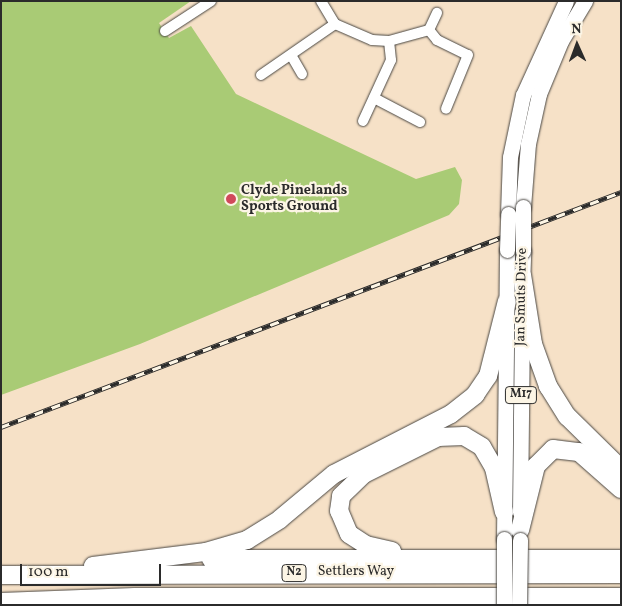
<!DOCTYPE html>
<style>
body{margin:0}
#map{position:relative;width:622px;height:606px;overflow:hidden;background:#f6e1c7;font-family:Vollkorn,serif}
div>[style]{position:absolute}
.green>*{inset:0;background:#a9cb75}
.roads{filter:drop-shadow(0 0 1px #494642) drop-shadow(0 0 1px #494642)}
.street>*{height:10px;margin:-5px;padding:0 5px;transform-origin:5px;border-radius:5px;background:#fff}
.primary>*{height:15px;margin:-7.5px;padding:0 7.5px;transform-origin:7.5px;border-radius:7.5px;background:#fff}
.highway>*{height:18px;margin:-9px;padding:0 9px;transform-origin:9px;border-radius:9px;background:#fff}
.rail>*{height:5px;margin-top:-2.5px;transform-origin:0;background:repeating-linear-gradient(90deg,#fcf5e5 0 9px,#2b2b2b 0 18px);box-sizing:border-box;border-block:1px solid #2b2b2b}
.bridges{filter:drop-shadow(0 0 1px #494642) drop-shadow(0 0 1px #494642)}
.primary-bridge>*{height:15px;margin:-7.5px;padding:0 7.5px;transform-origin:7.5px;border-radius:7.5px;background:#fff}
.dots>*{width:14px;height:14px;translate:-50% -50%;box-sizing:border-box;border:2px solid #fcf5e5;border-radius:50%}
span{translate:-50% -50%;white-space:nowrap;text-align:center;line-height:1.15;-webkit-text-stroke:4.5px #fcf5e5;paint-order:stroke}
.shield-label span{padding:1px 4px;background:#fcf5e5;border:1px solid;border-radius:4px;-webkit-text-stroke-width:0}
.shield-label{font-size:12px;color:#2b2b2b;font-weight:700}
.poi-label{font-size:14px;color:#2b2b2b;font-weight:700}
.left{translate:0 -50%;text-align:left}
.street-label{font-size:14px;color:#2b2b2b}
.frame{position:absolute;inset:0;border:2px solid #2b2b2b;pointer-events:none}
.north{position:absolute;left:552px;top:20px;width:50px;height:50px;-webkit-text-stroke:4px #fcf5e5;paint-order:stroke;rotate:358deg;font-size:14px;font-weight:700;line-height:20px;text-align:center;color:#2b2b2b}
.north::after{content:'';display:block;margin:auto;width:18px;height:22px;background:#2b2b2b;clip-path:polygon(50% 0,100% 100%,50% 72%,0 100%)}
.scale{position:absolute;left:20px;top:564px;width:141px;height:22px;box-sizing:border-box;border:2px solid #2b2b2b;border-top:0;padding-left:6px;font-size:15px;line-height:18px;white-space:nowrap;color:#2b2b2b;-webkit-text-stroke:4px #fcf5e5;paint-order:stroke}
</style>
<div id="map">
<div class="green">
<i style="clip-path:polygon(1px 1px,191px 1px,159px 23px,169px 38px,191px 26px,236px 94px,416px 179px,455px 167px,462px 180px,459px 204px,449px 215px,140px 344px,1px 395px)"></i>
</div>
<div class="roads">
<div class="street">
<i style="left:321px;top:1px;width:27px;rotate:59deg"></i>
<i style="left:335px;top:24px;width:40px;rotate:23.4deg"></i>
<i style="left:372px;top:40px;width:17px;rotate:3deg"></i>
<i style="left:389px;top:41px;width:41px;rotate:-15.4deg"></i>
<i style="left:429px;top:30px;width:19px;rotate:-65deg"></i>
<i style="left:429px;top:30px;width:13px;rotate:51deg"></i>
<i style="left:437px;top:40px;width:34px;rotate:26deg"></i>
<i style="left:468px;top:55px;width:58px;rotate:112.2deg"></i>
<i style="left:165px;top:31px;width:55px;rotate:-33.1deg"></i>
<i style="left:291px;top:55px;width:22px;rotate:60deg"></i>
<i style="left:261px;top:75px;width:90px;rotate:-34.6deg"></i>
<i style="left:374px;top:98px;width:52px;rotate:27.6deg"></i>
<i style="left:363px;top:121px;width:67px;rotate:-65.3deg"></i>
<i style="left:391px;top:60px;width:19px;rotate:-96deg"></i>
</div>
<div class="primary">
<i style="left:523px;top:207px;width:63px;rotate:-85.5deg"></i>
<i style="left:528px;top:144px;width:51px;rotate:-77.6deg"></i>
<i style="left:539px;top:94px;width:57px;rotate:-67.5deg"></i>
<i style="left:561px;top:41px;width:47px;rotate:-59deg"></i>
<i style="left:508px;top:214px;width:57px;rotate:-88deg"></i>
<i style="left:510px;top:157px;width:63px;rotate:-78.2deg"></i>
<i style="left:523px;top:95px;width:103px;rotate:-65.4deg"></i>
<i style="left:522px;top:287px;width:36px;rotate:-88deg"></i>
<i style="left:520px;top:512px;width:200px;rotate:-89.4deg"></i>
<i style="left:504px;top:539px;width:289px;rotate:-89.4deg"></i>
</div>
<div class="highway">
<i style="left:522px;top:275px;width:70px;rotate:80.9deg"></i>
<i style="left:533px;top:344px;width:45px;rotate:70.3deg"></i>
<i style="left:548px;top:386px;width:36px;rotate:58deg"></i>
<i style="left:567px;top:416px;width:76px;rotate:44.5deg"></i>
<i style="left:520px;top:530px;width:66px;rotate:-76deg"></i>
<i style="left:536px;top:466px;width:24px;rotate:-45deg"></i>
<i style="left:553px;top:449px;width:26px;rotate:7deg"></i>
<i style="left:579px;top:452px;width:56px;rotate:41.4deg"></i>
<i style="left:392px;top:551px;width:27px;rotate:-167deg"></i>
<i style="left:366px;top:545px;width:20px;rotate:-147deg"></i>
<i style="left:349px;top:534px;width:25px;rotate:-113deg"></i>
<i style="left:339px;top:511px;width:15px;rotate:-82deg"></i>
<i style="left:341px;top:496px;width:32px;rotate:-44deg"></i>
<i style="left:364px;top:474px;width:83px;rotate:-26.6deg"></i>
<i style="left:438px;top:437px;width:26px;rotate:-2deg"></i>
<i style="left:464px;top:436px;width:21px;rotate:31deg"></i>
<i style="left:482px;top:447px;width:24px;rotate:60deg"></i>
<i style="left:494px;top:468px;width:45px;rotate:77.2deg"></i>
<i style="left:211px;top:559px;width:410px"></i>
<i style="left:93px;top:566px;width:114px;rotate:-7.1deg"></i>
<i style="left:206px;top:552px;width:43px;rotate:-16.3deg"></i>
<i style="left:247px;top:540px;width:39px;rotate:-32deg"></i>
<i style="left:280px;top:519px;width:70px;rotate:-39.8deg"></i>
<i style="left:334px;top:474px;width:131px;rotate:-27.1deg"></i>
<i style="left:451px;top:414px;width:31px;rotate:-38deg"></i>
<i style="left:475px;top:395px;width:23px;rotate:-56deg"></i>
<i style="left:488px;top:376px;width:77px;rotate:-75.8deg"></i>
<i style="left:1px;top:575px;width:620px;rotate:-0.09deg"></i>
<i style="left:1px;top:602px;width:134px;rotate:-2.1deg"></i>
<i style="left:135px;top:597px;width:486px"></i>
</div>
</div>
<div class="rail">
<i style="left:1px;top:427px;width:663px;rotate:-20.76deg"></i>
</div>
<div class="bridges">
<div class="primary-bridge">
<i style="left:523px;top:207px;width:44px;rotate:90deg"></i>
<i style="left:507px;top:250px;width:36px;rotate:-88deg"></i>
<i style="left:504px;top:605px;width:66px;rotate:-90deg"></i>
<i style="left:519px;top:605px;width:65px;rotate:-89.1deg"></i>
</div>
</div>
<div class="dots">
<i style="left:231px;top:199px;background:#d1495b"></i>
</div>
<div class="shield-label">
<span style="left:521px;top:395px">M17</span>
<span style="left:294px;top:573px">N2</span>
</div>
<div class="poi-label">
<span class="left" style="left:241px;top:199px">Clyde Pinelands<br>Sports Ground</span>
</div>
<div class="street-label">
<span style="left:522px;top:297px;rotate:-89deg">Jan Smuts Drive</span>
<span style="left:356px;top:572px">Settlers Way</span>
</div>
<div class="frame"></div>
<div class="north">N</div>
<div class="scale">100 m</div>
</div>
